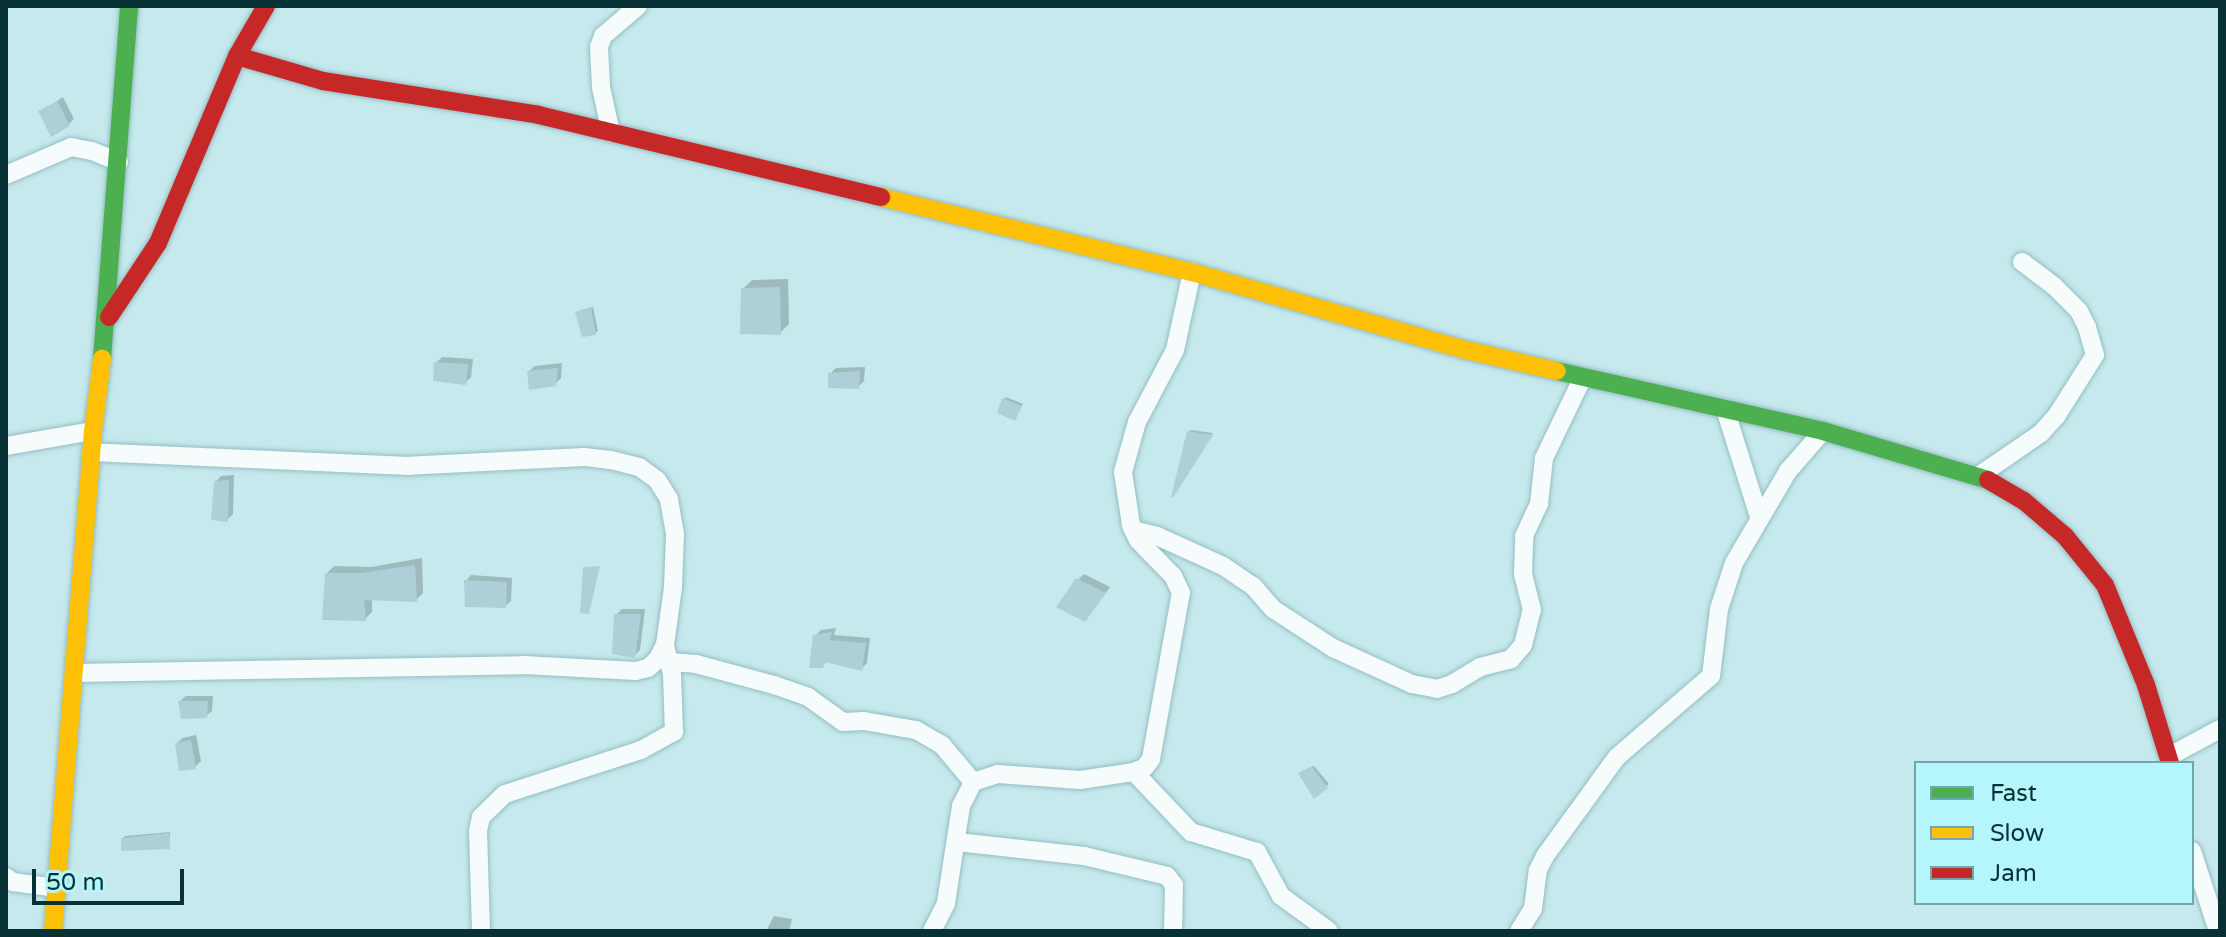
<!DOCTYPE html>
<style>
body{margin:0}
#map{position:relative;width:2226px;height:937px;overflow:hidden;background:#c5e9ed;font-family:"Varela Round",sans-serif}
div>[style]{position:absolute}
.shadow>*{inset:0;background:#0003}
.building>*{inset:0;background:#add0d8}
.roads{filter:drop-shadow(0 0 2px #95bec3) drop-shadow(0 0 2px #95bec3)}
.street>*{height:18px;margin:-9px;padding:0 9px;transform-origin:9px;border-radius:9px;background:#f6fcfc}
.fast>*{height:18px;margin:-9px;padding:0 9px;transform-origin:9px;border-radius:9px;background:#4caf50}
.slow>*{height:18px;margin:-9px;padding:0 9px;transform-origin:9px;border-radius:9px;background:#ffc107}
.jam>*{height:18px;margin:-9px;padding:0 9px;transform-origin:9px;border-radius:9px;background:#c62828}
span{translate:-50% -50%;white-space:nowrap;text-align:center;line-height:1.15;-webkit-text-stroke:6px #b5f6fd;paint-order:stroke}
.frame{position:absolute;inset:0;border:8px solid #083135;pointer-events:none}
.legend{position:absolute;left:1914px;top:761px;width:280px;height:144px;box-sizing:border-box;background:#b5f6fd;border:2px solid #70a7ad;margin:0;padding:10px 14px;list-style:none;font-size:24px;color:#083135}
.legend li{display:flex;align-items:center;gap:16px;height:40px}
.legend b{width:40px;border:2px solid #70a7ad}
.scale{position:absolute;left:32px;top:869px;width:152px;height:36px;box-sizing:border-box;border:4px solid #083135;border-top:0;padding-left:10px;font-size:24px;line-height:28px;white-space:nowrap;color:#083135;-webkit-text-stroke:6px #b5f6fd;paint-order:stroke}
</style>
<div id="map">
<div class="shadow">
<i style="clip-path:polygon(63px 97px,74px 119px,68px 125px,41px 112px)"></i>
<i style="clip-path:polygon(788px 279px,789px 324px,780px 333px,743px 289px,752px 280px)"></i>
<i style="clip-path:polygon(593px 307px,598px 331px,595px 333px,580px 311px)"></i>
<i style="clip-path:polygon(442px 357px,473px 359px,471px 377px,465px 383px,436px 363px)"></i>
<i style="clip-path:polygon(562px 363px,561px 378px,555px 384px,529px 371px,535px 366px)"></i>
<i style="clip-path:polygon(865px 367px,864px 381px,858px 387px,830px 374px,836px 368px)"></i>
<i style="clip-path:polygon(1006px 397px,1023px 404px,1016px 416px,1004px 399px)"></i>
<i style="clip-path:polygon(1191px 430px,1213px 433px,1175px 493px,1189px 432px)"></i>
<i style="clip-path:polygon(234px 475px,233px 514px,227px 520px,216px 482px,221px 476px)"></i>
<i style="clip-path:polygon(422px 558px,423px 593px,416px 600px,372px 599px,372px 612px,365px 619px,327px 573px,334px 566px,371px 567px)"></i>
<i style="clip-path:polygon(1084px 574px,1110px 587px,1090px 614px,1078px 580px)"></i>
<i style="clip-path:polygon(471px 575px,512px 578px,511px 601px,505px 606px,466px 581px)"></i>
<i style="clip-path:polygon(622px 609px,645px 609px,640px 650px,634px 656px,616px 615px)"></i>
<i style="clip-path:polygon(836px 628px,834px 635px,870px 638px,867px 663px,861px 669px,827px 661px,822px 666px,815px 636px,821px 630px)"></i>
<i style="clip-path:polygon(186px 696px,213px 696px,212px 711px,206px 716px,180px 701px)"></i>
<i style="clip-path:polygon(196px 735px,201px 761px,195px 767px,177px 743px,183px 738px)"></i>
<i style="clip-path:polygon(1314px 766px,1329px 784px,1315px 796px,1302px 771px)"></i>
<i style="clip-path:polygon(170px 832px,169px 847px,123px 838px,125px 836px)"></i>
<i style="clip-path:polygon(774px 916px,792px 919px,789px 931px,766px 931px)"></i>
</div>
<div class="building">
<i style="clip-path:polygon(57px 101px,70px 126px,51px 137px,38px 111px)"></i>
<i style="clip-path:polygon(780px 287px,781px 335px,740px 334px,741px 288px)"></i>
<i style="clip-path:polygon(591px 307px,596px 335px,582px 337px,575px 312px)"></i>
<i style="clip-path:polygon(434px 362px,468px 364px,466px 385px,433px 381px)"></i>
<i style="clip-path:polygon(558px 368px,556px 386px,529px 390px,527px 371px)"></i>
<i style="clip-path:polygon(860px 371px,859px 389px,828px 388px,828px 373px)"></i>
<i style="clip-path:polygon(1002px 398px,1022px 406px,1015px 421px,997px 413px)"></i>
<i style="clip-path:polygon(1187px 431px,1213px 435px,1173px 498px,1171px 497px)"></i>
<i style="clip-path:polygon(229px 480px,228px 522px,211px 520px,214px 481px)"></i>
<i style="clip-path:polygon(415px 565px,417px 602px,364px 600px,366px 621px,322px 620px,325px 573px,362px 573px)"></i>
<i style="clip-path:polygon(600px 566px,589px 614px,580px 613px,583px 567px)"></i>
<i style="clip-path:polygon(1076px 578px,1106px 593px,1085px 622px,1056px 607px)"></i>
<i style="clip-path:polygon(464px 580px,507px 582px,506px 608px,465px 607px)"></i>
<i style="clip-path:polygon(614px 614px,641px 614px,635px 658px,612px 654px)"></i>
<i style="clip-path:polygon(832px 632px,830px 640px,866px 643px,862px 671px,825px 662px,823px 668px,809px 668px,813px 635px)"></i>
<i style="clip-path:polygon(178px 701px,208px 701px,207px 718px,181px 719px)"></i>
<i style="clip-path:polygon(191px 740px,196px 769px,179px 771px,175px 743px)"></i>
<i style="clip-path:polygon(1312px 767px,1328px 788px,1314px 799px,1298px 773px)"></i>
<i style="clip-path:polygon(169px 833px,170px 849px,121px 851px,121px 838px)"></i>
</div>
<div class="roads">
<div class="street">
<i style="left:611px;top:133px;width:47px;rotate:-102.3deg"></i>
<i style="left:601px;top:87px;width:40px;rotate:-92.9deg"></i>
<i style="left:599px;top:47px;width:12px;rotate:-70deg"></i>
<i style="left:603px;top:36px;width:46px;rotate:-40.6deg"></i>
<i style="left:6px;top:175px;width:71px;rotate:-23.3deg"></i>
<i style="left:71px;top:147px;width:21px;rotate:11deg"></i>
<i style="left:92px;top:151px;width:29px;rotate:22deg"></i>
<i style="left:1725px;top:409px;width:113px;rotate:72.5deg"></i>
<i style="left:6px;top:446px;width:88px;rotate:-9.8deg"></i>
<i style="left:1980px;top:475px;width:74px;rotate:-34.5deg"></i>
<i style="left:2041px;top:433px;width:24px;rotate:-48deg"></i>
<i style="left:2057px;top:415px;width:71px;rotate:-57.7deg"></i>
<i style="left:2095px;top:355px;width:29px;rotate:-106deg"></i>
<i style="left:2087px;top:327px;width:18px;rotate:-117deg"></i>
<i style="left:2079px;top:311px;width:35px;rotate:-135deg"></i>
<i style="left:2054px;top:286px;width:40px;rotate:-143deg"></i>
<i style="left:1133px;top:530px;width:25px;rotate:14deg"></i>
<i style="left:1157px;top:536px;width:72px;rotate:24.4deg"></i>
<i style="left:1223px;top:566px;width:36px;rotate:34deg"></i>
<i style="left:1253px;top:586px;width:30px;rotate:49deg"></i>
<i style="left:1273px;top:609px;width:72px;rotate:33deg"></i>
<i style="left:1333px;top:648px;width:87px;rotate:24.5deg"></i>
<i style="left:1412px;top:684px;width:25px;rotate:11deg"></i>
<i style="left:1437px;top:689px;width:16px;rotate:-18deg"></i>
<i style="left:1452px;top:684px;width:33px;rotate:-31deg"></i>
<i style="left:1480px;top:667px;width:32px;rotate:-14deg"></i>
<i style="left:1511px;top:659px;width:18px;rotate:-49deg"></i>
<i style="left:1523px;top:645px;width:36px;rotate:-76deg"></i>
<i style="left:1532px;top:610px;width:37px;rotate:-104deg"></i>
<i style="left:1523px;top:574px;width:38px;rotate:-88deg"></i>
<i style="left:1524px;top:536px;width:35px;rotate:-65deg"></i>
<i style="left:1539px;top:504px;width:46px;rotate:-83.8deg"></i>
<i style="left:1544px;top:458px;width:90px;rotate:-64.3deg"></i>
<i style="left:669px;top:662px;width:27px;rotate:4deg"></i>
<i style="left:696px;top:664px;width:81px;rotate:15.1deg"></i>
<i style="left:774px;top:685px;width:36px;rotate:19deg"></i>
<i style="left:808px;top:697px;width:43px;rotate:35.5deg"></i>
<i style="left:843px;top:722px;width:21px;rotate:-3deg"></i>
<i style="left:864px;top:721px;width:53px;rotate:9.8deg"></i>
<i style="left:916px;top:730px;width:30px;rotate:30deg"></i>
<i style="left:942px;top:745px;width:48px;rotate:50deg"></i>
<i style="left:74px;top:673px;width:449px;rotate:-1deg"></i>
<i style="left:523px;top:665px;width:113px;rotate:3deg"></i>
<i style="left:636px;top:671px;width:12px;rotate:-14deg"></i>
<i style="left:648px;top:668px;width:12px;rotate:-42deg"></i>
<i style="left:657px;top:660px;width:17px;rotate:-62deg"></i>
<i style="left:665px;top:645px;width:59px;rotate:-82.1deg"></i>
<i style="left:673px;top:587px;width:53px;rotate:-87.8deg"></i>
<i style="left:675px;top:534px;width:36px;rotate:-100deg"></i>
<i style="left:669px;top:499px;width:22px;rotate:-122deg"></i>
<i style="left:657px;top:480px;width:22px;rotate:-144deg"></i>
<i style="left:639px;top:467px;width:30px;rotate:-166deg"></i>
<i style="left:610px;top:460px;width:26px;rotate:-173deg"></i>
<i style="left:584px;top:457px;width:175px;rotate:177.1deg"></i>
<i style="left:409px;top:466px;width:318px;rotate:-177.5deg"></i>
<i style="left:2168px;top:757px;width:59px;rotate:-28.3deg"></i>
<i style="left:1134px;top:772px;width:83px;rotate:46.5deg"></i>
<i style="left:1191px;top:832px;width:69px;rotate:16.9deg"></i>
<i style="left:1257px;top:852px;width:50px;rotate:61.4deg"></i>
<i style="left:1281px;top:896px;width:59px;rotate:36.1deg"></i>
<i style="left:957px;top:842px;width:128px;rotate:6.3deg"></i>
<i style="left:1084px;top:856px;width:85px;rotate:13.5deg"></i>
<i style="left:1167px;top:876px;width:11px;rotate:52deg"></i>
<i style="left:1174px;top:885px;width:46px;rotate:91.2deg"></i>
<i style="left:2192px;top:851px;width:84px;rotate:72deg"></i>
<i style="left:6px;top:877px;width:9px;rotate:36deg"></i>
<i style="left:13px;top:882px;width:43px;rotate:7.9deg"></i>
<i style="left:481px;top:931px;width:100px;rotate:-91.7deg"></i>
<i style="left:478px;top:831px;width:14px;rotate:-78deg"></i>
<i style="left:481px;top:817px;width:33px;rotate:-44deg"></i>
<i style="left:505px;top:794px;width:143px;rotate:-17.9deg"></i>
<i style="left:641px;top:750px;width:38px;rotate:-29deg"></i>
<i style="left:674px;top:732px;width:58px;rotate:-92deg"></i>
<i style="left:672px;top:674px;width:30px;rotate:-104deg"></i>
<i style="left:932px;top:931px;width:31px;rotate:-63deg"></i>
<i style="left:946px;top:903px;width:98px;rotate:-81.2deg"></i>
<i style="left:961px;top:806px;width:27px;rotate:-63deg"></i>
<i style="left:973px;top:782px;width:26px;rotate:-18deg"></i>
<i style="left:998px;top:774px;width:82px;rotate:4.2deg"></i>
<i style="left:1080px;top:780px;width:55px;rotate:-8.4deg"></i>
<i style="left:1134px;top:772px;width:12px;rotate:-24deg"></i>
<i style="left:1145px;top:767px;width:10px;rotate:-53deg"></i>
<i style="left:1151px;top:759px;width:169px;rotate:-79.8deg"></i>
<i style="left:1181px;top:593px;width:19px;rotate:-115deg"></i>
<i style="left:1173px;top:576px;width:50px;rotate:-134.2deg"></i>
<i style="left:1138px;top:540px;width:17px;rotate:-115deg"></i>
<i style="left:1131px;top:525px;width:54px;rotate:-98.6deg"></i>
<i style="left:1123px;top:472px;width:52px;rotate:-74.4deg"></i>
<i style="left:1137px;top:422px;width:81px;rotate:-62.2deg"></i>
<i style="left:1175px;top:350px;width:80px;rotate:-77.7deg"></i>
<i style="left:1519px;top:931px;width:26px;rotate:-58deg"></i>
<i style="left:1533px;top:909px;width:39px;rotate:-83deg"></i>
<i style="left:1538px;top:870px;width:16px;rotate:-63deg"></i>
<i style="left:1545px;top:856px;width:122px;rotate:-54deg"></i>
<i style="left:1617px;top:757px;width:124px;rotate:-40.8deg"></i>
<i style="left:1711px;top:676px;width:67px;rotate:-83.2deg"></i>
<i style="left:1719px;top:609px;width:48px;rotate:-71.9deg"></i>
<i style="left:1734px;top:563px;width:107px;rotate:-59.6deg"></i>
<i style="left:1788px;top:471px;width:53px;rotate:-48.8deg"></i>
</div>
<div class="fast">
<i style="left:102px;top:359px;width:354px;rotate:-85.6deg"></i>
<i style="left:1557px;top:371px;width:273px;rotate:12.7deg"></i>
<i style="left:1823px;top:431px;width:172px;rotate:16.5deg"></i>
</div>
<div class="slow">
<i style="left:881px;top:197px;width:320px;rotate:13.6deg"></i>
<i style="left:1192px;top:272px;width:285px;rotate:15.9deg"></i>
<i style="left:1466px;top:350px;width:93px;rotate:13deg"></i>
<i style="left:53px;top:931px;width:502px;rotate:-85.43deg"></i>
<i style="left:93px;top:431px;width:73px;rotate:-82.9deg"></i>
</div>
<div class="jam">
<i style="left:237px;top:56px;width:90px;rotate:16.2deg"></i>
<i style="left:323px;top:81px;width:219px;rotate:8.9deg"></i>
<i style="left:539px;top:115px;width:352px;rotate:13.5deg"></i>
<i style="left:109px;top:317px;width:89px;rotate:-56.5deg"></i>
<i style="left:158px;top:243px;width:203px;rotate:-67.1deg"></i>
<i style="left:237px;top:56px;width:58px;rotate:-59.9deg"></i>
<i style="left:1988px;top:480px;width:42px;rotate:30.3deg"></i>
<i style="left:2024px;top:501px;width:54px;rotate:40.5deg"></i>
<i style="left:2065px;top:536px;width:63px;rotate:50.8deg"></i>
<i style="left:2105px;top:585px;width:108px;rotate:67.7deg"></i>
<i style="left:2146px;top:685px;width:82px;rotate:72.9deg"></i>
</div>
</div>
<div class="frame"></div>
<ul class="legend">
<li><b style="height:10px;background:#4caf50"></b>Fast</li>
<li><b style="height:10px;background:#ffc107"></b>Slow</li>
<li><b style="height:10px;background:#c62828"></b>Jam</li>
</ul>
<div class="scale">50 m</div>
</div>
